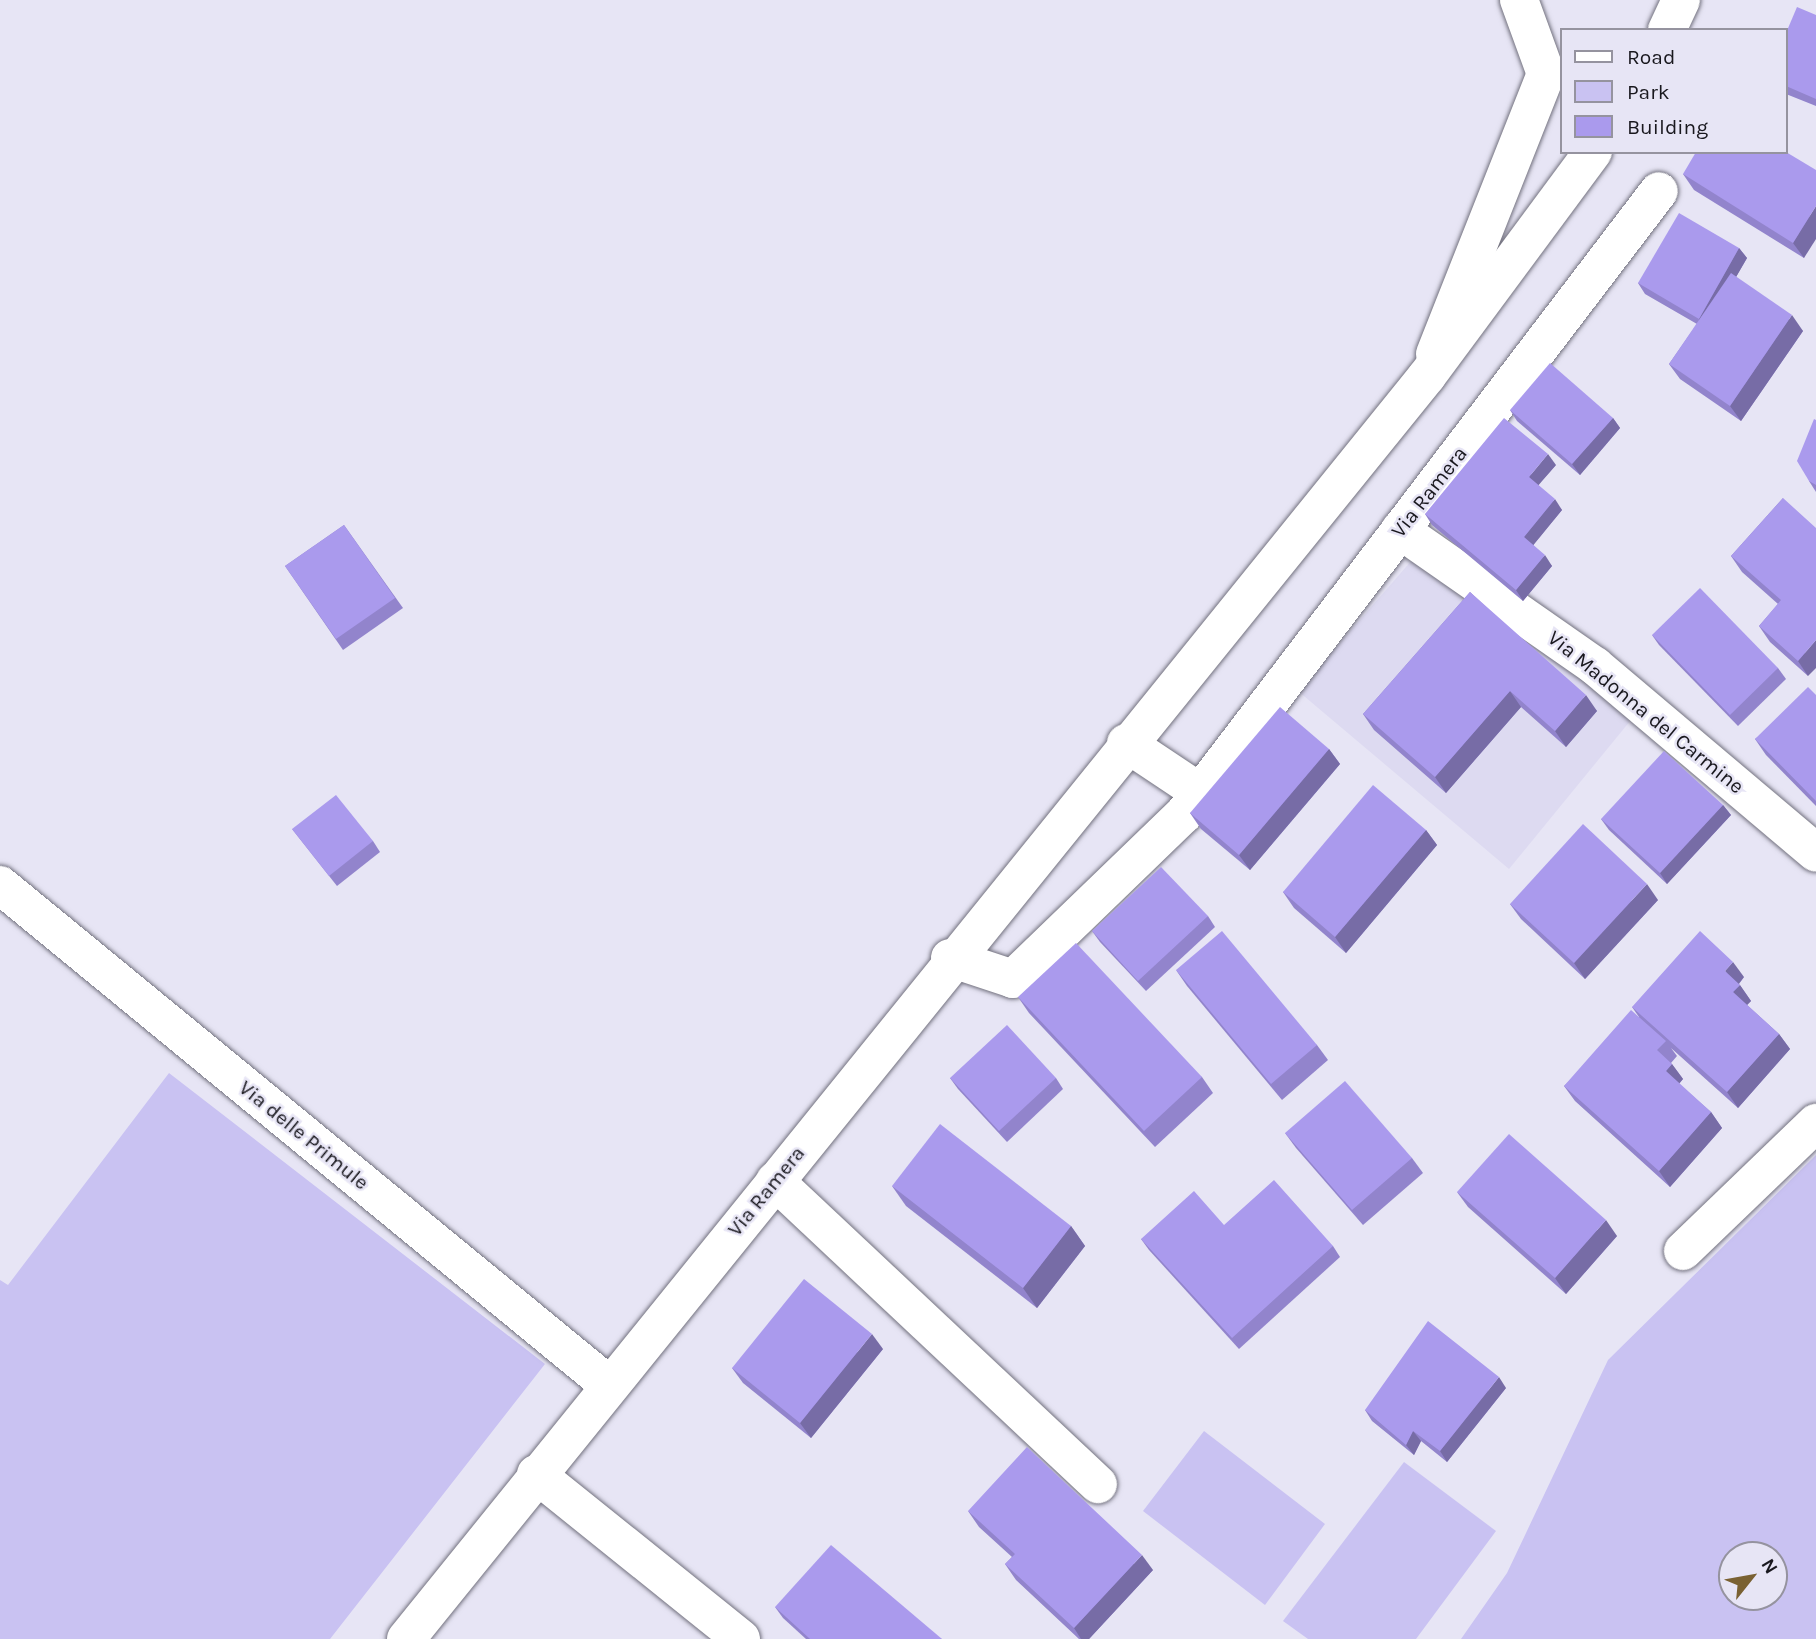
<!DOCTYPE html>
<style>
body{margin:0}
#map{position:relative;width:1816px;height:1639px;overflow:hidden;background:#e7e5f5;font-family:Karla,sans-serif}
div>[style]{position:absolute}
.built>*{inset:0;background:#dddaf1}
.green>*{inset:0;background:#c9c2f2}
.roads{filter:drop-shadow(0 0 2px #72717e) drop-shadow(0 0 2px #72717e)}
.minor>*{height:38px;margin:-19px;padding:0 19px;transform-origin:19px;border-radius:19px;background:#fff}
.major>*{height:38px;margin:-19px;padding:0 19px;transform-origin:19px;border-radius:19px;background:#fff}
.wall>*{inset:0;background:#9284cc}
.shaded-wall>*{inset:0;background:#776ca6}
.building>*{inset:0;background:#aa9aed}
span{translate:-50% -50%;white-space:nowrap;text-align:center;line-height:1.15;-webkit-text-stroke:5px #e7e5f5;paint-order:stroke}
.street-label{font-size:21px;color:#19181e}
.legend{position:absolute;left:1560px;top:28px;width:228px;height:126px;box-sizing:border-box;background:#e7e5f5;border:2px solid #95939f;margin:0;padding:9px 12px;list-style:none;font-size:21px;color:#19181e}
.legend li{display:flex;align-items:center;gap:14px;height:35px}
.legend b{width:35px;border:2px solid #95939f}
.north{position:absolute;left:1718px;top:1541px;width:70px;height:70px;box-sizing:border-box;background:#e7e5f5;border:2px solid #95939f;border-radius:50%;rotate:59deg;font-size:19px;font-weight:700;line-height:28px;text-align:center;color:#19181e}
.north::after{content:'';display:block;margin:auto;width:24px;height:32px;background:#7a6132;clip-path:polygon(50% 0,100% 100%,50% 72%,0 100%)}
</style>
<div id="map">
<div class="built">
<i style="clip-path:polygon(1419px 552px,1635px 715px,1509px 869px,1298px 691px)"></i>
</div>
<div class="green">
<i style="clip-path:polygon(169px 1073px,545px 1364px,330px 1639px,0 1639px,0 1280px,8px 1285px)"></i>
<i style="clip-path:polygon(evenodd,1816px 1155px,1816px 1639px,1461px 1639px,1507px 1573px,1608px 1360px,1816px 1155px,1774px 1555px,1774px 1597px,1732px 1597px,1732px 1555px,1774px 1555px)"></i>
<i style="clip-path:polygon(1204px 1431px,1325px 1524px,1265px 1605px,1143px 1511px)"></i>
<i style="clip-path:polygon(1404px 1462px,1496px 1531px,1416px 1639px,1308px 1639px,1283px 1621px)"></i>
</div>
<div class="roads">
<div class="minor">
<i style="left:1435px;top:354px;width:301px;rotate:-68.4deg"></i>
<i style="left:1546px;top:74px;width:79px;rotate:-110deg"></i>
<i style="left:1400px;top:530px;width:238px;rotate:34.9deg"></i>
<i style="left:1595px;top:666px;width:289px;rotate:40.2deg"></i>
<i style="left:1126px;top:743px;width:90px;rotate:33.7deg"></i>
<i style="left:0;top:885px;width:788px;rotate:39.39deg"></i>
<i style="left:950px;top:958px;width:66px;rotate:18.4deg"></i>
<i style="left:1013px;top:979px;width:238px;rotate:-44deg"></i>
<i style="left:1184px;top:814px;width:783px;rotate:-52.68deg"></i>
<i style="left:775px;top:1181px;width:443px;rotate:43.2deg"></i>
<i style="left:1683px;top:1251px;width:185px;rotate:-43.9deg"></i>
<i style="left:536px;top:1474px;width:263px;rotate:38.8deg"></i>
</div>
<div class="major">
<i style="left:1667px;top:30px;width:33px;rotate:-65deg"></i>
<i style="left:406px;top:1639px;width:1624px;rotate:-51.05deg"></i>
<i style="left:1427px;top:376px;width:279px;rotate:-53.5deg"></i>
</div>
</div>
<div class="wall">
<i style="clip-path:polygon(1816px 15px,1816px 106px,1786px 94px,1786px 33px)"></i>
<i style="clip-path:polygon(1816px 170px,1804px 258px,1694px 190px,1683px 174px)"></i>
<i style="clip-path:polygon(1739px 248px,1747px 258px,1736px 277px,1803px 331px,1741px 421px,1680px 379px,1669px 364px,1697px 324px,1645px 294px,1638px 283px)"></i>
<i style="clip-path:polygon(1510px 410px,1613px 418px,1620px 428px,1580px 475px,1517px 421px)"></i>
<i style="clip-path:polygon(1816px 420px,1816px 492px,1809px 481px)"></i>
<i style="clip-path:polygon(1556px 465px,1538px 485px,1562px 510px,1533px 545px,1552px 566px,1523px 601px,1432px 525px,1425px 514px)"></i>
<i style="clip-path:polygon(1783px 498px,1808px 676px,1770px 642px,1759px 626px,1778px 604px,1742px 572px,1731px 556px)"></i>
<i style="clip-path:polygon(344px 525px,403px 608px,343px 650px,285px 566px)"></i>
<i style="clip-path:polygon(1470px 592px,1597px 711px,1566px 747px,1521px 707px,1446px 793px,1374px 730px,1363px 714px)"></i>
<i style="clip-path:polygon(1652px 635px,1778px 668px,1786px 679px,1738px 726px,1659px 645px)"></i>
<i style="clip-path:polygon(1816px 695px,1816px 806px,1766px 755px,1755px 739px)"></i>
<i style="clip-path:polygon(1329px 749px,1340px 764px,1250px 870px,1201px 829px,1190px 813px)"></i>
<i style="clip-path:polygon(1723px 805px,1731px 815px,1667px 884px,1609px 830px,1601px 819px)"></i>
<i style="clip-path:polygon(292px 829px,373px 841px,380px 852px,337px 886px)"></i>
<i style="clip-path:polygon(1426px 830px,1437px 845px,1346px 953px,1294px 908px,1283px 892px)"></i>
<i style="clip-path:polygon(1658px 900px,1585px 979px,1521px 919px,1510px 904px)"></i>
<i style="clip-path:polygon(1208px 916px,1215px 927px,1146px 991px,1100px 942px,1092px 931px)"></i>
<i style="clip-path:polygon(1176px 970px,1317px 1045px,1328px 1060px,1282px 1100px,1187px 986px)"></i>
<i style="clip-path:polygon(1744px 977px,1739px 984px,1751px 1001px,1747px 1005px,1779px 1034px,1790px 1049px,1738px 1108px,1671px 1048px,1677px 1056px,1671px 1063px,1683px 1079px,1679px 1084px,1711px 1112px,1722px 1128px,1670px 1187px,1575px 1101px,1564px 1086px,1639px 1017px,1632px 1007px)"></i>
<i style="clip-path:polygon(1018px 997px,1202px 1077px,1213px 1093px,1155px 1147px,1029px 1013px)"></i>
<i style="clip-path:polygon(950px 1078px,1056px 1078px,1063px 1089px,1007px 1142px,958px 1089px)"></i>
<i style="clip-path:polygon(1285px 1133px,1412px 1158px,1423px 1173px,1363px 1225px,1296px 1148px)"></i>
<i style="clip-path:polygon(892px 1186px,1071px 1226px,1085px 1246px,1037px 1308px,906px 1206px)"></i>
<i style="clip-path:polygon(1457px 1192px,1617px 1236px,1566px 1294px,1468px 1207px)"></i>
<i style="clip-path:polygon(1224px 1225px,1333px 1246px,1340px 1257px,1239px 1349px,1149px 1250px,1141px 1239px)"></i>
<i style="clip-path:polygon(883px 1349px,811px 1438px,743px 1383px,732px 1368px)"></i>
<i style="clip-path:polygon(1506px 1388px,1447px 1462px,1421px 1441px,1414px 1455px,1372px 1421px,1365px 1410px)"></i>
<i style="clip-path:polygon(968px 1511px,1153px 1570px,1089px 1639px,1079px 1639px,1016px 1580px,1005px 1564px,1012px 1557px,979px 1527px)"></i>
<i style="clip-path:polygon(775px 1607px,942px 1639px,806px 1639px,783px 1618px)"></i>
</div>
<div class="shaded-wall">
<i style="clip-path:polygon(1816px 206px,1816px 239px,1804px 258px,1793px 243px)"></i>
<i style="clip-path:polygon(1739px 248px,1747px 258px,1706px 329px,1699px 319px)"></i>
<i style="clip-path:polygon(1792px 315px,1803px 331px,1741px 421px,1730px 406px)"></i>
<i style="clip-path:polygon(1613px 418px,1620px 428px,1580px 475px,1572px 464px)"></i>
<i style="clip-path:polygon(1548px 454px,1556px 465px,1536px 488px,1529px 477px)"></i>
<i style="clip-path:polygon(1555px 499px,1562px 510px,1531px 548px,1524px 537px)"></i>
<i style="clip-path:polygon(1545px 555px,1552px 566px,1523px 601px,1516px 590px)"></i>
<i style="clip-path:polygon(1816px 640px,1816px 668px,1808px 676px,1798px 661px)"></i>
<i style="clip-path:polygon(1510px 691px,1521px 707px,1446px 793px,1435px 777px)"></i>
<i style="clip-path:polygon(1586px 695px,1597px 711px,1566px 747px,1555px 731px)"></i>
<i style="clip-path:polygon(1329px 749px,1340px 764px,1250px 870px,1239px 855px)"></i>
<i style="clip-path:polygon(1723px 805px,1731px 815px,1667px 884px,1660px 873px)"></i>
<i style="clip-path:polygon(1426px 830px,1437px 845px,1346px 953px,1335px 937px)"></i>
<i style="clip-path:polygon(1647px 884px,1658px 900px,1585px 979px,1574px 963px)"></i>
<i style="clip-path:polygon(1733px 962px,1744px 977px,1736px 987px,1725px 971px)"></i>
<i style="clip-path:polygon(1740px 985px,1751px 1001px,1744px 1008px,1733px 992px)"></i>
<i style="clip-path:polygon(1779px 1034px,1790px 1049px,1738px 1108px,1727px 1092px)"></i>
<i style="clip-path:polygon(1672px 1064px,1683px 1079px,1676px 1087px,1666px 1071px)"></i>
<i style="clip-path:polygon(1711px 1112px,1722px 1128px,1670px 1187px,1659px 1171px)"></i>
<i style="clip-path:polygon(1606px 1220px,1617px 1236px,1566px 1294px,1555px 1278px)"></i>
<i style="clip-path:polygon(1071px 1226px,1085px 1246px,1037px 1308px,1023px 1288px)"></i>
<i style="clip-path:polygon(872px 1334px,883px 1349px,811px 1438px,800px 1423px)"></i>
<i style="clip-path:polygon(1499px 1377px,1506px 1388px,1447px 1462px,1440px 1451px)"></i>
<i style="clip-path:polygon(1413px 1431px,1421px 1441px,1414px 1455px,1406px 1445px)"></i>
<i style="clip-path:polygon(1142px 1555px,1153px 1570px,1089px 1639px,1081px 1639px,1074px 1628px)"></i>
</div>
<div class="building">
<i style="clip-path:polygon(1797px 7px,1816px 15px,1816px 99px,1786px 86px,1786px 33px)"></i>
<i style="clip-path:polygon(1696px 152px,1786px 152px,1816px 170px,1816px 206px,1793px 243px,1683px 174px)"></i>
<i style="clip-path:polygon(1679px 213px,1739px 248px,1699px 319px,1638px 283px)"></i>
<i style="clip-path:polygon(1731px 273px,1792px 315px,1730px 406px,1669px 364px)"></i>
<i style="clip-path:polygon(1550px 363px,1613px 418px,1572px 464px,1510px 410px)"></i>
<i style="clip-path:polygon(1504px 418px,1548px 454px,1529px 477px,1555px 499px,1524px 537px,1545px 555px,1516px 590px,1425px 514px)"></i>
<i style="clip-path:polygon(1814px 419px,1816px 420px,1816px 485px,1809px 481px,1797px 461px)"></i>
<i style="clip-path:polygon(1783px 498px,1816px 528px,1816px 640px,1798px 661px,1759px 626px,1781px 600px,1731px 556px)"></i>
<i style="clip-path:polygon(344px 525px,395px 598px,336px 639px,285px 566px)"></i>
<i style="clip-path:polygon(1700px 588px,1778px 668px,1730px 715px,1652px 635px)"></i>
<i style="clip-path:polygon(1470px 592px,1586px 695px,1555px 731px,1510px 691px,1435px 777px,1363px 714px)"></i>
<i style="clip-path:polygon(1808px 687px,1816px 695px,1816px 801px,1755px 739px)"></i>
<i style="clip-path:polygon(1280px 707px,1329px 749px,1239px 855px,1190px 813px)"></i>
<i style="clip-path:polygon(1664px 751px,1723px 805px,1660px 873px,1601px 819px)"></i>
<i style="clip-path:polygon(1373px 785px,1426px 830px,1335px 937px,1283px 892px)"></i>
<i style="clip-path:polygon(336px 795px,373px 841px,329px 876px,292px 829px)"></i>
<i style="clip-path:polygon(1583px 824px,1647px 884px,1574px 963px,1510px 904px)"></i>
<i style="clip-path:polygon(1161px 867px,1208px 916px,1138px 981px,1092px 931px)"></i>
<i style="clip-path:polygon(1222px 931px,1317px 1045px,1271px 1084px,1176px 970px)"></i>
<i style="clip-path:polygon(1700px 931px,1733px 962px,1725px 971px,1740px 985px,1733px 992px,1779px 1034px,1727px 1092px,1632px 1007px)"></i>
<i style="clip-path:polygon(1076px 943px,1202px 1077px,1144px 1131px,1018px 997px)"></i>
<i style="clip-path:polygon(1631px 1010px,1666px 1041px,1657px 1050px,1672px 1064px,1666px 1071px,1711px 1112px,1659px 1171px,1564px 1086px)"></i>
<i style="clip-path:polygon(1007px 1025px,1056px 1078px,999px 1131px,950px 1078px)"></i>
<i style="clip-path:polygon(1345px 1081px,1412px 1158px,1352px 1210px,1285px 1133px)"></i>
<i style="clip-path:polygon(940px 1124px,1071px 1226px,1023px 1288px,892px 1186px)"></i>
<i style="clip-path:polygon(1509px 1134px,1606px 1220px,1555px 1278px,1457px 1192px)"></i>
<i style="clip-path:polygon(1274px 1180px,1333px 1246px,1232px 1338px,1141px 1239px,1194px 1191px,1224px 1225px)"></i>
<i style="clip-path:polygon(804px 1279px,872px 1334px,800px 1423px,732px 1368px)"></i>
<i style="clip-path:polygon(1428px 1321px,1499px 1377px,1440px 1451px,1413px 1431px,1406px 1445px,1365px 1410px)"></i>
<i style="clip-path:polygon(1027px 1447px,1142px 1555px,1074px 1628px,1005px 1564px,1015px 1554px,968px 1511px)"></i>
<i style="clip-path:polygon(831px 1545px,942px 1639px,810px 1639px,775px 1607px)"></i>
</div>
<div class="street-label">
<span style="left:1429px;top:492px;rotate:-52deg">Via Ramera</span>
<span style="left:1646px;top:712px;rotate:39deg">Via Madonna del Carmine</span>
<span style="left:304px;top:1135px;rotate:39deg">Via delle Primule</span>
<span style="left:766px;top:1191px;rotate:-51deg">Via Ramera</span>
</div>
<ul class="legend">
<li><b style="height:9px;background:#fff"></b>Road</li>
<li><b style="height:19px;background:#c9c2f2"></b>Park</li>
<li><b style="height:19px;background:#aa9aed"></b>Building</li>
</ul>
<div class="north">N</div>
</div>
